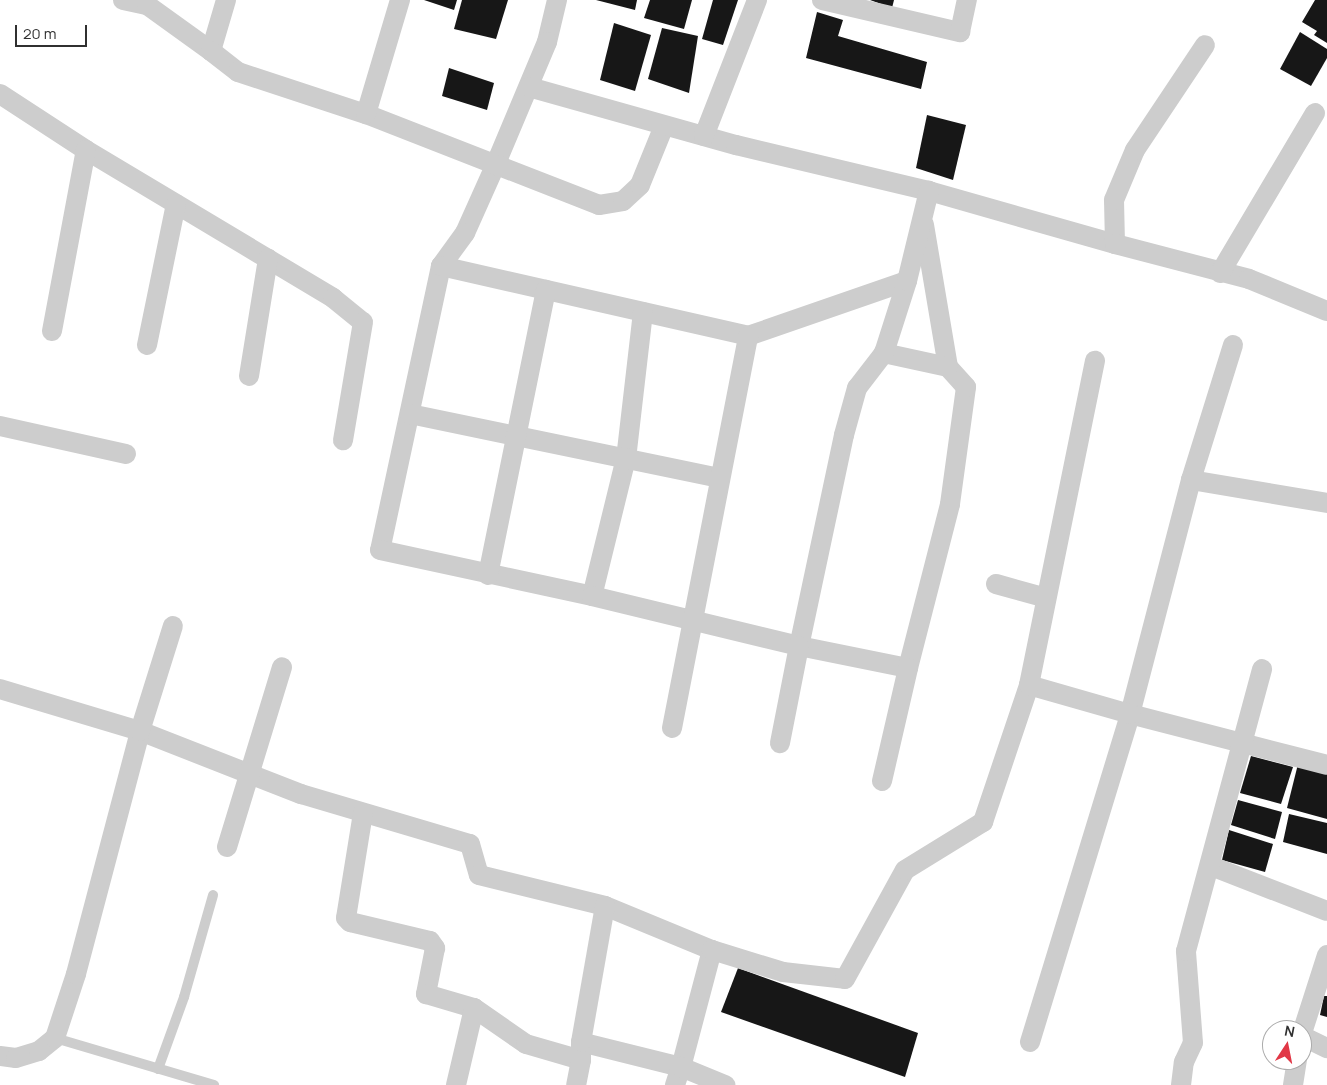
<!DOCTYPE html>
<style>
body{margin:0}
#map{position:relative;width:1327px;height:1085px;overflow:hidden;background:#fff;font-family:Manrope,sans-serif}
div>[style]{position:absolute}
.building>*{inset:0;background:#171717}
.lane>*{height:10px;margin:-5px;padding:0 5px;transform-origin:5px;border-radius:5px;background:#cdcdcd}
.street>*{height:20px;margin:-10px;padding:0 10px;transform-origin:10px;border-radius:10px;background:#cdcdcd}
span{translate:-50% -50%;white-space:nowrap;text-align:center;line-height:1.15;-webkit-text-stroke:5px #fff;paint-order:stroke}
.north{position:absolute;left:1262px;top:1020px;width:50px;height:50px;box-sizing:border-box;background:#fff;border:1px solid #acacac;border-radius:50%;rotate:11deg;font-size:14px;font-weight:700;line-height:20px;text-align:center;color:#303030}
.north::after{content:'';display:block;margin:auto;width:18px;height:22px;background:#e13746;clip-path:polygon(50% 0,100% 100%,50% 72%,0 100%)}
.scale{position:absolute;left:15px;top:25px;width:72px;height:22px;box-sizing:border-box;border:2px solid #303030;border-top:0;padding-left:6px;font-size:15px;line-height:18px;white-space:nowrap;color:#303030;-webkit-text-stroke:4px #fff;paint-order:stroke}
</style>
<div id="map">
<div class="building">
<i style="clip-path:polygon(424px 0,457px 0,454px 10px)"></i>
<i style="clip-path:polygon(462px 0,508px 0,496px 39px,454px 29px)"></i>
<i style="clip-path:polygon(596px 0,637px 0,635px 10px)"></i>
<i style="clip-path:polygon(650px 0,692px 0,684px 29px,644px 18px)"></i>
<i style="clip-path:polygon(713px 0,738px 0,723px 45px,702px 39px)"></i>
<i style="clip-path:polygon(870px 0,894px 0,892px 8px)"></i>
<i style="clip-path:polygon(1315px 0,1327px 0,1327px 43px,1314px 35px,1317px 31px,1302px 22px)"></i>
<i style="clip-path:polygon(817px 12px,843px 20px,838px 36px,927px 62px,921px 89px,806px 58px)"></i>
<i style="clip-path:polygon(614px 23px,651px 35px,635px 91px,600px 80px)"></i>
<i style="clip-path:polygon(662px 28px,698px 36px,689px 93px,648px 79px)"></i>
<i style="clip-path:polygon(1300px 32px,1327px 49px,1327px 58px,1311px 86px,1280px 69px)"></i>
<i style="clip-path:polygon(449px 68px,494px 83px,487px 110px,442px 96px)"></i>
<i style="clip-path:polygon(927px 115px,966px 125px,953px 180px,916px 168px)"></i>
<i style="clip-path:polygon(1251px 756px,1293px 767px,1281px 804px,1240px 793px)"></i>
<i style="clip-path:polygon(1298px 764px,1327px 773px,1327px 819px,1287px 808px)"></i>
<i style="clip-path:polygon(1238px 800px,1282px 812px,1275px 839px,1231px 825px)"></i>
<i style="clip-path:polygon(1289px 814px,1327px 823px,1327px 854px,1283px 842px)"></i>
<i style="clip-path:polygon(1229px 830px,1273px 844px,1265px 872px,1222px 860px)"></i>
<i style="clip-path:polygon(738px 968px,918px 1033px,905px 1077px,721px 1012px)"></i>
<i style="clip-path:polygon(1324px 996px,1327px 996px,1327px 1017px,1320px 1015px)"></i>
</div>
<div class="lane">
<i style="left:55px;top:1038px;width:166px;rotate:16.5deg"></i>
<i style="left:158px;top:1069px;width:77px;rotate:-70.1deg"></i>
<i style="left:184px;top:997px;width:106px;rotate:-74.1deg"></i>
</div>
<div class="street">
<i style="left:123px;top:0;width:25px;rotate:12deg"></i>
<i style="left:147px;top:5px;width:79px;rotate:35.7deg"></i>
<i style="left:211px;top:51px;width:53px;rotate:-73.6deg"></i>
<i style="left:557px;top:0;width:43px;rotate:103.4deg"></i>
<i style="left:547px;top:42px;width:134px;rotate:112.8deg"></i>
<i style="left:495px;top:166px;width:73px;rotate:114.1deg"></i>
<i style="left:465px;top:233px;width:41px;rotate:126deg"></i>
<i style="left:441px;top:266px;width:290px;rotate:102.1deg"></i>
<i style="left:380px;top:550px;width:217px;rotate:12.2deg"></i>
<i style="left:822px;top:0;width:142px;rotate:13.1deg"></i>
<i style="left:960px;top:32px;width:33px;rotate:-78deg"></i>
<i style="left:211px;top:51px;width:34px;rotate:38deg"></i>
<i style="left:238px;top:72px;width:135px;rotate:18.2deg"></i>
<i style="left:366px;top:114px;width:250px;rotate:21.3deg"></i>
<i style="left:599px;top:205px;width:24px;rotate:-9deg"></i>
<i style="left:623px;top:201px;width:23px;rotate:-43deg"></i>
<i style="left:640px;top:185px;width:64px;rotate:-67.9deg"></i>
<i style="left:529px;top:87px;width:215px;rotate:15.7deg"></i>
<i style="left:736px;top:145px;width:198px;rotate:13.4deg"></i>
<i style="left:929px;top:191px;width:193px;rotate:15.9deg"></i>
<i style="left:1115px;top:244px;width:44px;rotate:-91.3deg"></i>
<i style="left:1114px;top:200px;width:54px;rotate:-67.2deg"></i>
<i style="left:1135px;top:150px;width:126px;rotate:-56.3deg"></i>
<i style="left:0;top:94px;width:103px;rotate:33.1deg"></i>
<i style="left:86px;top:150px;width:288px;rotate:30.9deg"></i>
<i style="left:333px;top:298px;width:38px;rotate:39deg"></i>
<i style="left:363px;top:322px;width:120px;rotate:99.6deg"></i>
<i style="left:366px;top:114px;width:119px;rotate:-73.4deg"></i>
<i style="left:704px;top:136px;width:146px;rotate:-68.7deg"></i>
<i style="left:924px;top:225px;width:144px;rotate:80.4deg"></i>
<i style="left:1115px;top:244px;width:138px;rotate:14.6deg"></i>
<i style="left:1249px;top:279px;width:84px;rotate:22.3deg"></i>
<i style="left:441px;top:266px;width:315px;rotate:12.8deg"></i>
<i style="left:748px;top:336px;width:168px;rotate:-19.1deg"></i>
<i style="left:1220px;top:273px;width:186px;rotate:-59.3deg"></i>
<i style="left:643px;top:312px;width:147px;rotate:96.6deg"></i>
<i style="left:626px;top:458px;width:142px;rotate:103.8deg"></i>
<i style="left:592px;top:596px;width:213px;rotate:13.6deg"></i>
<i style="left:799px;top:646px;width:111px;rotate:11.4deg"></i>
<i style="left:908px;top:668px;width:169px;rotate:-75.6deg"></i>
<i style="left:950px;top:504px;width:118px;rotate:-82.2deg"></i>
<i style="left:966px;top:387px;width:27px;rotate:-132deg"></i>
<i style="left:948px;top:367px;width:66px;rotate:-167.7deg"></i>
<i style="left:884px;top:353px;width:44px;rotate:127.6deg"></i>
<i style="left:857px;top:388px;width:49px;rotate:105.5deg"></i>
<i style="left:844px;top:435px;width:216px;rotate:102deg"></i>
<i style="left:799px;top:646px;width:99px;rotate:101.1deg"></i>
<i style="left:52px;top:331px;width:184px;rotate:-79.4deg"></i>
<i style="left:147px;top:345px;width:144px;rotate:-78.4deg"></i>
<i style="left:1233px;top:345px;width:141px;rotate:107.3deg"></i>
<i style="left:1191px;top:480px;width:242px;rotate:104.6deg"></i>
<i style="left:1130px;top:714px;width:203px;rotate:14.5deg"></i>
<i style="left:884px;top:353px;width:76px;rotate:-72.3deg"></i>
<i style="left:907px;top:281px;width:93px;rotate:-76.3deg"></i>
<i style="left:249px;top:376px;width:119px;rotate:-80.8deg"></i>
<i style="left:410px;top:414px;width:316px;rotate:11.7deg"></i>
<i style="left:0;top:426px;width:129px;rotate:12.5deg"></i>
<i style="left:1191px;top:480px;width:138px;rotate:9.6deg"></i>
<i style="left:488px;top:575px;width:291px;rotate:-78.5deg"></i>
<i style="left:996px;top:584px;width:52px;rotate:15.6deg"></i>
<i style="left:0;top:689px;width:146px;rotate:16.7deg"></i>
<i style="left:140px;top:731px;width:173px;rotate:21.4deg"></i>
<i style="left:301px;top:794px;width:176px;rotate:16.5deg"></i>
<i style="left:470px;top:844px;width:32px;rotate:74deg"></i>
<i style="left:479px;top:875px;width:130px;rotate:13.8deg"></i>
<i style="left:605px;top:906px;width:116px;rotate:22.4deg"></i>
<i style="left:712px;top:950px;width:121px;rotate:104.8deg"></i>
<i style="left:681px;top:1067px;width:103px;rotate:-166deg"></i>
<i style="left:581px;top:1042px;width:18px;rotate:90deg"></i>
<i style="left:672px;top:728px;width:399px;rotate:-79deg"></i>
<i style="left:882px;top:781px;width:116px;rotate:-77deg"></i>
<i style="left:363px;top:813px;width:106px;rotate:99.2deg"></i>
<i style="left:346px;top:918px;width:6px;rotate:45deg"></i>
<i style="left:350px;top:922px;width:82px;rotate:13.4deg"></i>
<i style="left:430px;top:941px;width:9px;rotate:54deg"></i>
<i style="left:435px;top:948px;width:47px;rotate:101.1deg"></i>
<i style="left:426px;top:994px;width:50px;rotate:16.3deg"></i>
<i style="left:474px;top:1008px;width:63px;rotate:34.7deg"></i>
<i style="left:526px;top:1044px;width:57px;rotate:16.2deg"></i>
<i style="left:581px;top:1060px;width:25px;rotate:101deg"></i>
<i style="left:227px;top:847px;width:188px;rotate:-73deg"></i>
<i style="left:1211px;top:866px;width:124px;rotate:21.2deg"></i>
<i style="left:712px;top:950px;width:74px;rotate:17.2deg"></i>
<i style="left:783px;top:972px;width:62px;rotate:6.4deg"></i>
<i style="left:845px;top:979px;width:124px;rotate:-61.2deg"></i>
<i style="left:905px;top:870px;width:92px;rotate:-31.6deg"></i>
<i style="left:983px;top:822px;width:145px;rotate:-71.4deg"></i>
<i style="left:1302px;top:1033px;width:82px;rotate:-72.2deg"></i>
<i style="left:1302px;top:1036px;width:28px;rotate:26deg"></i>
<i style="left:581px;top:1042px;width:138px;rotate:-80deg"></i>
<i style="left:1030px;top:1042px;width:343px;rotate:-73deg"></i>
<i style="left:1130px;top:714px;width:105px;rotate:-164deg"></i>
<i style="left:1029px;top:685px;width:331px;rotate:-78.5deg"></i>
<i style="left:0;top:1056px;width:16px;rotate:7deg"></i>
<i style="left:16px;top:1058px;width:24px;rotate:-17deg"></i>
<i style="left:39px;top:1051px;width:21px;rotate:-39deg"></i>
<i style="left:55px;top:1038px;width:67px;rotate:-71.8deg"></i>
<i style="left:76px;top:974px;width:251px;rotate:-75.2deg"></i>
<i style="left:140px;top:731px;width:110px;rotate:-72.6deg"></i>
<i style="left:456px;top:1085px;width:79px;rotate:-76.8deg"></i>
<i style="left:675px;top:1085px;width:19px;rotate:-72deg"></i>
<i style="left:681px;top:1067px;width:48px;rotate:22.2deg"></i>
<i style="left:1181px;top:1085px;width:23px;rotate:-83deg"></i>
<i style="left:1184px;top:1062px;width:21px;rotate:-65deg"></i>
<i style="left:1193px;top:1043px;width:92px;rotate:-94.4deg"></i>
<i style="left:1186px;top:951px;width:292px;rotate:-74.9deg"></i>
<i style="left:1293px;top:1085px;width:25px;rotate:-81deg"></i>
</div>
<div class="north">N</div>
<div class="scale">20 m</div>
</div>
